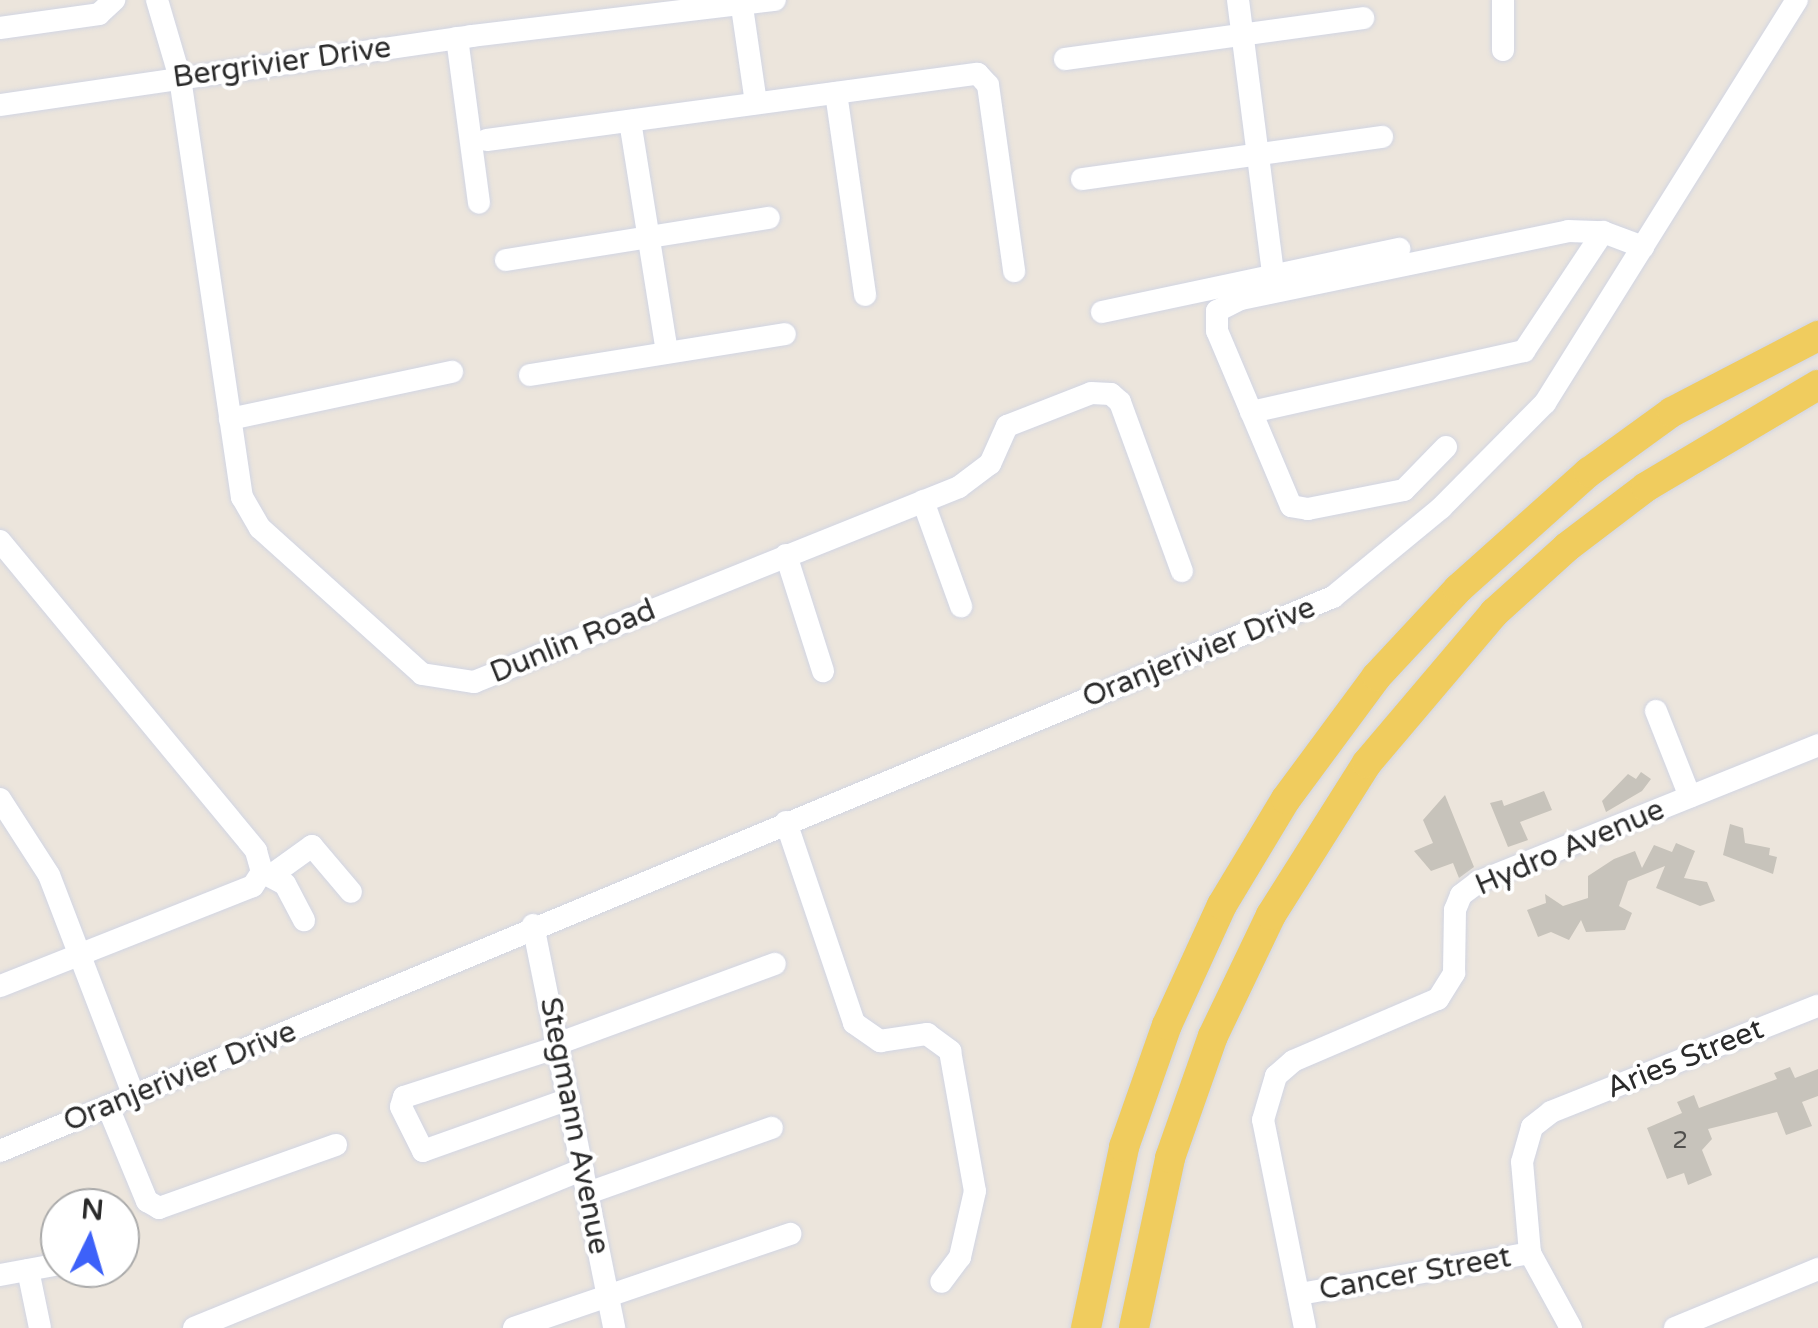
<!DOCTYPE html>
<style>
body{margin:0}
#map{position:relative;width:1818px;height:1328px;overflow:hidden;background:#ece5dc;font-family:"Varela Round",sans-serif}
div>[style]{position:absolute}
.building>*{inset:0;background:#c7c3bb}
.roads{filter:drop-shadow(0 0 2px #d1d5e3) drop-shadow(0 0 2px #d1d5e3)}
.minor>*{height:22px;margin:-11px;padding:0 11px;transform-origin:11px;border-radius:11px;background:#fff}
.major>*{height:30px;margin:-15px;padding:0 15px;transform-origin:15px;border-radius:15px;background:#f0cc5e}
span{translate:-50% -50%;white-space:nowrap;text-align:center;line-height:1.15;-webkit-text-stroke:8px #fff;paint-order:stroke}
.number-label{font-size:25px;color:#51504e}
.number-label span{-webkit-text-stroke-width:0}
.street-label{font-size:30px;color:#2a2a2a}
.north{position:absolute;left:40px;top:1188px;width:100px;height:100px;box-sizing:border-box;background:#fff;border:2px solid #aaa;border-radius:50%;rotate:5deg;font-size:28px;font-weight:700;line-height:40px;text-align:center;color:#2a2a2a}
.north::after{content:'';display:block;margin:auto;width:35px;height:45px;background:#3d61f9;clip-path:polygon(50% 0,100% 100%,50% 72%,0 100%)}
</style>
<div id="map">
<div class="building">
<i style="clip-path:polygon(1641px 772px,1651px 779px,1642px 791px,1606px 812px,1602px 801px,1628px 774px,1636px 779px)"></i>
<i style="clip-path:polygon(1544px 791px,1552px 810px,1520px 822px,1528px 840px,1508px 847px,1490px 803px,1502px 800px,1504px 806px)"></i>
<i style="clip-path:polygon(1445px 795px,1474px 867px,1459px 878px,1453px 863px,1431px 871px,1414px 851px,1433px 843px,1423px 820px)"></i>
<i style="clip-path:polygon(1730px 824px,1743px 828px,1745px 843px,1770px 848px,1769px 855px,1777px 857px,1773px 874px,1723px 855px)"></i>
<i style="clip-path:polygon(1676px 843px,1695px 851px,1684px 878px,1707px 882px,1715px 901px,1700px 906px,1656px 888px,1665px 866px,1628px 881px,1619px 906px,1632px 913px,1625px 930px,1586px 932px,1581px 920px,1569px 940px,1551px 932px,1538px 937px,1527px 910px,1546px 903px,1545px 894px,1563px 906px,1588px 898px,1588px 876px,1614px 859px,1635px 851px,1642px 868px,1654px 845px,1672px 852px)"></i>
<i style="clip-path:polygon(1790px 1067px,1795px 1078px,1818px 1069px,1818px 1096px,1802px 1102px,1812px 1126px,1786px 1135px,1777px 1112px,1708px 1129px,1712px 1139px,1702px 1150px,1712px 1175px,1688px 1185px,1684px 1173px,1667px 1179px,1647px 1128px,1682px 1113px,1677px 1102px,1694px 1095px,1699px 1108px,1777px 1079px,1774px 1073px)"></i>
</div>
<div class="roads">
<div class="minor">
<i style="left:157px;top:0;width:81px;rotate:73.6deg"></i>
<i style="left:180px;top:78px;width:424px;rotate:81.6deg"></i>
<i style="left:242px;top:497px;width:36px;rotate:60deg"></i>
<i style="left:260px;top:528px;width:218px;rotate:42deg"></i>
<i style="left:422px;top:674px;width:53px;rotate:8.7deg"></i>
<i style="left:474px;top:682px;width:523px;rotate:-21.9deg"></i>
<i style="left:959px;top:487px;width:39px;rotate:-37deg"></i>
<i style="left:990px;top:464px;width:42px;rotate:-65.9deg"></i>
<i style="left:1007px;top:426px;width:90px;rotate:-21.4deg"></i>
<i style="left:1091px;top:393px;width:20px;rotate:3deg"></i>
<i style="left:1111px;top:394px;width:12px;rotate:42deg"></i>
<i style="left:1120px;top:402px;width:180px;rotate:69.9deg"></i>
<i style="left:741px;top:0;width:104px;rotate:81.7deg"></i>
<i style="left:1238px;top:0;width:277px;rotate:82.7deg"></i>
<i style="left:1503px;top:0;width:50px;rotate:90deg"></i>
<i style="left:0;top:28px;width:100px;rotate:-8deg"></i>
<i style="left:99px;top:14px;width:21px;rotate:-43deg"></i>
<i style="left:457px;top:38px;width:166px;rotate:82.4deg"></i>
<i style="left:1065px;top:59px;width:301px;rotate:-7.8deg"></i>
<i style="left:836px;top:93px;width:204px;rotate:81.8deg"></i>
<i style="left:0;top:105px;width:476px;rotate:-8.3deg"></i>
<i style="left:471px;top:36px;width:306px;rotate:-6.8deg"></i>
<i style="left:630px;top:121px;width:234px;rotate:80.9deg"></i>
<i style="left:487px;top:140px;width:495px;rotate:-7.7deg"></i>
<i style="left:978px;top:74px;width:15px;rotate:48deg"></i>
<i style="left:988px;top:85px;width:188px;rotate:82deg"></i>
<i style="left:1082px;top:179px;width:303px;rotate:-8deg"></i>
<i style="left:506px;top:260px;width:266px;rotate:-9.1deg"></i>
<i style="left:1102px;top:312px;width:304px;rotate:-12deg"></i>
<i style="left:530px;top:375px;width:258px;rotate:-9.1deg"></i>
<i style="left:1251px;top:412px;width:280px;rotate:-12.6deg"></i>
<i style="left:1524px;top:351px;width:143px;rotate:-56.4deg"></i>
<i style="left:230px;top:419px;width:227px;rotate:-12deg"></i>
<i style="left:1446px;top:447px;width:60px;rotate:134.3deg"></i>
<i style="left:1404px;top:490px;width:98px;rotate:168.8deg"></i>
<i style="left:1308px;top:509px;width:17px;rotate:-170deg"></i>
<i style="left:1291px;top:506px;width:190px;rotate:-112.9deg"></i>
<i style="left:1217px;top:331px;width:20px;rotate:-90deg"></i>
<i style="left:1217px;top:311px;width:27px;rotate:-27deg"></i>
<i style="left:1241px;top:299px;width:334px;rotate:-11.7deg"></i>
<i style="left:1568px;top:231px;width:35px;rotate:2deg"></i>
<i style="left:1603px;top:232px;width:43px;rotate:20.6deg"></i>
<i style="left:923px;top:501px;width:112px;rotate:70.1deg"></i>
<i style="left:0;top:541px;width:402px;rotate:50.4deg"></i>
<i style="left:256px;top:851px;width:22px;rotate:74deg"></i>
<i style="left:262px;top:872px;width:17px;rotate:123deg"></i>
<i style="left:253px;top:886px;width:272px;rotate:158.4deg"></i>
<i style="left:786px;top:555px;width:122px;rotate:72.3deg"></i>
<i style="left:1656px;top:711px;width:92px;rotate:68.4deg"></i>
<i style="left:0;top:799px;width:90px;rotate:57.2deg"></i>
<i style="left:49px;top:875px;width:237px;rotate:69deg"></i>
<i style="left:786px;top:822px;width:212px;rotate:71.3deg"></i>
<i style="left:854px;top:1023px;width:32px;rotate:35deg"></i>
<i style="left:880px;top:1041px;width:48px;rotate:-8.5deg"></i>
<i style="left:927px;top:1034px;width:29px;rotate:36deg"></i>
<i style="left:950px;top:1051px;width:142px;rotate:79.9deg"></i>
<i style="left:975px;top:1191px;width:68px;rotate:102.8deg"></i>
<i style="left:960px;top:1257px;width:31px;rotate:127deg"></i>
<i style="left:262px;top:872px;width:26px;rotate:28deg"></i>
<i style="left:285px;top:884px;width:41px;rotate:62.2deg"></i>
<i style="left:273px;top:874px;width:48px;rotate:-35.7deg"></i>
<i style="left:312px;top:846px;width:60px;rotate:49.7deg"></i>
<i style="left:533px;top:925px;width:411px;rotate:78.6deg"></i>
<i style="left:557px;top:1044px;width:232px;rotate:-20.2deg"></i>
<i style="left:558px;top:1047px;width:162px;rotate:162deg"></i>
<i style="left:404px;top:1097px;width:10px;rotate:107deg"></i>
<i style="left:401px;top:1107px;width:49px;rotate:63.4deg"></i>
<i style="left:423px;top:1151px;width:155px;rotate:-19.6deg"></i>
<i style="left:108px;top:1107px;width:102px;rotate:67.5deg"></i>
<i style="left:147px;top:1201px;width:14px;rotate:30deg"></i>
<i style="left:159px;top:1208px;width:188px;rotate:-19.6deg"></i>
<i style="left:0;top:1151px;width:1444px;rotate:-22.57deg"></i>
<i style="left:1333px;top:597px;width:140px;rotate:-39.5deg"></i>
<i style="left:1441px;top:508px;width:148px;rotate:-45.3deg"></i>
<i style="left:1545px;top:403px;width:475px;rotate:-58deg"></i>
<i style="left:588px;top:1193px;width:195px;rotate:-19.5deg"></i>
<i style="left:28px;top:1270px;width:59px;rotate:78.3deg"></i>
<i style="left:0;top:1275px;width:61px;rotate:-10.4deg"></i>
<i style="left:1300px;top:1294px;width:234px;rotate:-10.1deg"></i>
<i style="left:194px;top:1328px;width:420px;rotate:-22.2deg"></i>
<i style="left:514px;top:1328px;width:292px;rotate:-18.8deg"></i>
<i style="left:1305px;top:1328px;width:212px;rotate:-101.4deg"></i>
<i style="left:1263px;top:1120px;width:46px;rotate:-73.5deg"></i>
<i style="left:1276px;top:1076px;width:23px;rotate:-41deg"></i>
<i style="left:1293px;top:1061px;width:158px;rotate:-23.2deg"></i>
<i style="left:1438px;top:999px;width:31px;rotate:-58deg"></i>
<i style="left:1454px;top:973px;width:63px;rotate:-89.1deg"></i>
<i style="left:1455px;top:910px;width:16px;rotate:-68deg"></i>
<i style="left:1461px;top:895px;width:21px;rotate:-37deg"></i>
<i style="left:1478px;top:882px;width:367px;rotate:-21.9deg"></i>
<i style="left:1571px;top:1328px;width:85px;rotate:-118.7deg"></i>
<i style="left:1530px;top:1253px;width:91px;rotate:-95deg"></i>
<i style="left:1522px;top:1162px;width:36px;rotate:-74deg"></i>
<i style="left:1532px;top:1127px;width:24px;rotate:-38deg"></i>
<i style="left:1551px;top:1112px;width:287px;rotate:-21.7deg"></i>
<i style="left:1675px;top:1328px;width:155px;rotate:-22.4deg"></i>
</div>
<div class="major">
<i style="left:1086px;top:1328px;width:185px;rotate:-78.1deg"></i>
<i style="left:1124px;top:1147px;width:129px;rotate:-70.6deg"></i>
<i style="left:1167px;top:1025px;width:132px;rotate:-65.4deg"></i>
<i style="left:1222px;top:905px;width:124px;rotate:-58.9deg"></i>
<i style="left:1286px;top:799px;width:153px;rotate:-53.5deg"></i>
<i style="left:1377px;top:676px;width:119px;rotate:-47deg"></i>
<i style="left:1458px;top:589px;width:176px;rotate:-41.8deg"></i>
<i style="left:1589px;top:472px;width:102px;rotate:-35.9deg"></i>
<i style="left:1672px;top:412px;width:165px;rotate:-27.5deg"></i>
<i style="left:1134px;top:1328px;width:174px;rotate:-78deg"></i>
<i style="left:1170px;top:1158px;width:129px;rotate:-70.6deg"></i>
<i style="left:1213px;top:1036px;width:134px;rotate:-64.4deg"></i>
<i style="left:1271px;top:915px;width:180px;rotate:-57.7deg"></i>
<i style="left:1367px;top:763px;width:197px;rotate:-49.7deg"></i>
<i style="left:1494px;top:613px;width:98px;rotate:-42.1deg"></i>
<i style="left:1567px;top:547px;width:99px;rotate:-37.2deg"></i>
<i style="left:1646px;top:487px;width:200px;rotate:-30.7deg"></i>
</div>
</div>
<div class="number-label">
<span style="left:1680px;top:1140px">2</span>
</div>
<div class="street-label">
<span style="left:282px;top:63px;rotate:-8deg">Bergrivier Drive</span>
<span style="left:573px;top:642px;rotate:-22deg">Dunlin Road</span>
<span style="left:1199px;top:653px;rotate:-22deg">Oranjerivier Drive</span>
<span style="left:1570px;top:848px;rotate:-23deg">Hydro Avenue</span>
<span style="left:1685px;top:1059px;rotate:-22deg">Aries Street</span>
<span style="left:180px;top:1077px;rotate:-22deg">Oranjerivier Drive</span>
<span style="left:574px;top:1126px;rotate:79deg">Stegmann Avenue</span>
<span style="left:1415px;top:1274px;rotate:-10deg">Cancer Street</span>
</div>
<div class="north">N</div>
</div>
